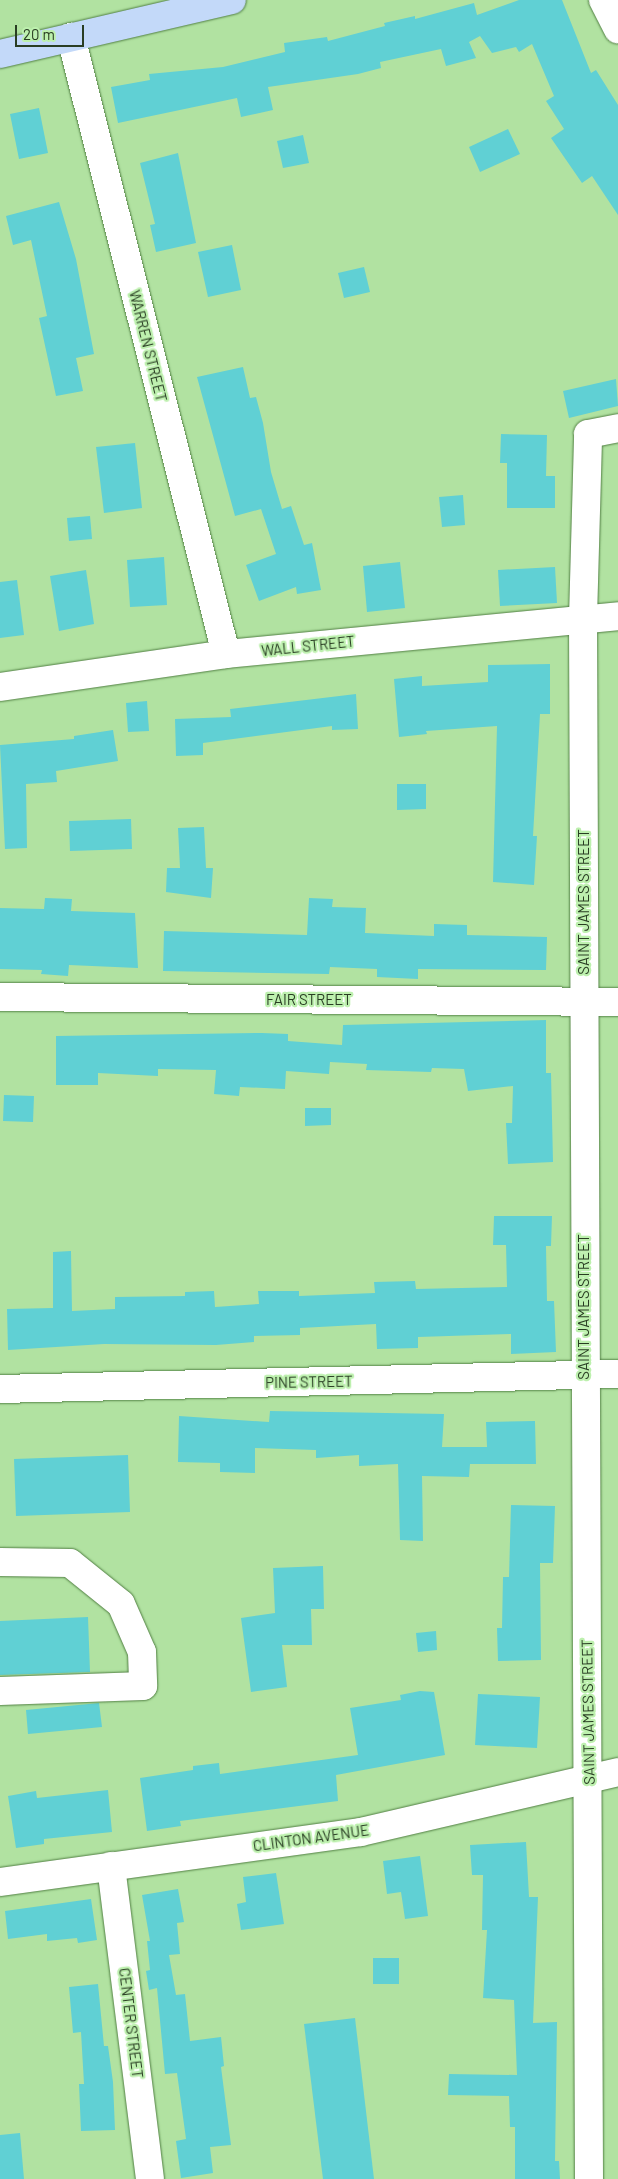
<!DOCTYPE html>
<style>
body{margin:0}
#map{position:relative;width:618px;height:2179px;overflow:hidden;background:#b1e2a1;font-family:Barlow,sans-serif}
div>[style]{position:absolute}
.building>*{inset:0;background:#60d0d4}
.roads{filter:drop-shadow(0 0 1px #528044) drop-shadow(0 0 1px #528044)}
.minor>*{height:28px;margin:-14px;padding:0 14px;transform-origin:14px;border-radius:14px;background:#fff}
.major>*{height:28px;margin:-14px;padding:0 14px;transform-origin:14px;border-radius:14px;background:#c3d9f9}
span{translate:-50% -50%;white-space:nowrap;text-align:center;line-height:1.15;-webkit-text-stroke:4.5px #bdf0ae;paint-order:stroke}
.street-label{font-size:15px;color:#293d23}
.scale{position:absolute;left:15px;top:25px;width:69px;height:22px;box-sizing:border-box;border:2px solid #293d23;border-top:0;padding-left:6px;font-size:15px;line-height:18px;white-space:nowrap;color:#293d23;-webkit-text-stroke:4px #bdf0ae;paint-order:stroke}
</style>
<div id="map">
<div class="building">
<i style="clip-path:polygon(519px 0,562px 0,591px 73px,596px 70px,618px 105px,618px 215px,592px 176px,582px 183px,551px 138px,564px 129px,546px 101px,554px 96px,532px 44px,519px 52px,516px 47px,492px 53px,480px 36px,469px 42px,476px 58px,446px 66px,441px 49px,380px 62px,381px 68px,358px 74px,268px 87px,273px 110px,241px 117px,237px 98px,118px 123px,111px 87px,150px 80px,149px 74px,223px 67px,285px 52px,284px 43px,327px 37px,328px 41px,385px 26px,384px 23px,415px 16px,415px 19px,474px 3px,477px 15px)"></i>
<i style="clip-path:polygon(39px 108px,48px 153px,19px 159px,10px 114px)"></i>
<i style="clip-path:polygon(508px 129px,520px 154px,480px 172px,469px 147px)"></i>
<i style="clip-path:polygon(303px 135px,309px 163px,283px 168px,277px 141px)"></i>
<i style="clip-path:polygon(178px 153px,196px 243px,156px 252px,150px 225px,155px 224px,140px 163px)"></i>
<i style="clip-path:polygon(59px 202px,76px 259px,94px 354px,76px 358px,83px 391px,56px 396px,39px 318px,47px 316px,31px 240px,13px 245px,6px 216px)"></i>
<i style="clip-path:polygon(232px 245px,241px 290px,208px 297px,198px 252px)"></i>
<i style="clip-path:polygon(364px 267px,370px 292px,344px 298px,338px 273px)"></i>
<i style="clip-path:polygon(243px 367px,250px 398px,256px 397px,263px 423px,271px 472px,282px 509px,291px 506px,304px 545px,312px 543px,321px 590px,297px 594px,296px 587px,259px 601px,246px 565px,276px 554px,261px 509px,235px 516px,197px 377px)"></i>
<i style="clip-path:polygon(616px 379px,618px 406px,569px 418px,563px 391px)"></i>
<i style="clip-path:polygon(501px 434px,547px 435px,546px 476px,555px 476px,555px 508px,507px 508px,507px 463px,500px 463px)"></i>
<i style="clip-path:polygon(135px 443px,142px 508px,104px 513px,96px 447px)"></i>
<i style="clip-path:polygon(463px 495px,465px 525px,442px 527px,439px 497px)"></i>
<i style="clip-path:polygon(90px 516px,92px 539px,69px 541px,67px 518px)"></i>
<i style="clip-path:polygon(164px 557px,167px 605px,130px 607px,127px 560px)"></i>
<i style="clip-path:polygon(400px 562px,405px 608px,367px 612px,363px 566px)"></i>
<i style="clip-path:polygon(555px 567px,557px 603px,500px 606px,498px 570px)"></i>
<i style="clip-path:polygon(86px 570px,94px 624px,59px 631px,50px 576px)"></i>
<i style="clip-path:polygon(17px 580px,24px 635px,0 638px,0 582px)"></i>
<i style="clip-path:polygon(550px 664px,550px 714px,540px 714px,533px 836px,537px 836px,534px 885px,493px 882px,497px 726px,426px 731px,427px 734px,399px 737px,394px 679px,422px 676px,422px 686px,488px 682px,488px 665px)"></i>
<i style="clip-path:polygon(356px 694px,358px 729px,332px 730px,332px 726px,203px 743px,203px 755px,176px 756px,175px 719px,231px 717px,230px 709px)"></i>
<i style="clip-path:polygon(147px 701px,149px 731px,128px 732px,126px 703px)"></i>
<i style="clip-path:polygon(113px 730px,118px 761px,56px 771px,57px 782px,26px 784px,27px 848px,5px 849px,0 745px,74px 739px,74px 736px)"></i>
<i style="clip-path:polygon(397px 784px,426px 784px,426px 809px,397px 810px)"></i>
<i style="clip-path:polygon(131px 819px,132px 849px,70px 851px,69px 821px)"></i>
<i style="clip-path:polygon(204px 827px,206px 868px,213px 868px,211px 898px,166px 892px,167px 868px,180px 868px,178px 828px)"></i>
<i style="clip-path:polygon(45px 898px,72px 899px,71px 911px,135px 913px,138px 968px,69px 965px,68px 976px,41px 974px,42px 970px,0 969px,0 908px,44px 909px)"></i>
<i style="clip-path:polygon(309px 898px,333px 899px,332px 907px,366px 908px,365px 933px,434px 936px,434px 924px,467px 925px,467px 935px,547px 937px,546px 970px,418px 969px,418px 979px,377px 977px,377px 969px,330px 967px,329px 974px,163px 971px,164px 931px,307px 935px)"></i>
<i style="clip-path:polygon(546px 1020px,546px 1073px,551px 1073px,553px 1162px,508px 1164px,506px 1123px,512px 1123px,513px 1086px,468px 1091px,464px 1069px,432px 1068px,431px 1072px,366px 1070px,367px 1064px,330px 1062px,329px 1074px,286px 1071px,285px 1089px,240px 1087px,239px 1096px,214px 1094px,216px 1070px,158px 1069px,158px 1076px,98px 1073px,98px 1085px,56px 1085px,56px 1036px,262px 1033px,288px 1034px,288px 1041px,342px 1045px,343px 1025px)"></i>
<i style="clip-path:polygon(4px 1095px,34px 1096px,33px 1122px,3px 1121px)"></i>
<i style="clip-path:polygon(305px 1108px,331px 1108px,331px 1125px,305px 1126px)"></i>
<i style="clip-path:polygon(494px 1216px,552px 1216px,551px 1246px,546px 1246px,547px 1301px,554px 1301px,556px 1352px,511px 1354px,511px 1334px,418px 1337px,418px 1348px,377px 1349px,376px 1324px,300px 1328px,300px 1335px,254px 1336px,254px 1342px,216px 1345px,104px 1344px,8px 1350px,7px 1309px,53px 1308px,53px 1252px,71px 1251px,72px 1311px,115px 1309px,115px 1297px,185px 1296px,185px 1292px,214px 1291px,215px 1307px,259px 1304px,258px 1291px,299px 1291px,299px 1296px,375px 1293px,374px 1282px,415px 1281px,416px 1289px,507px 1287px,506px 1245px,493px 1245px)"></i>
<i style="clip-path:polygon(270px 1411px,444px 1414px,442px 1447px,487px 1447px,486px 1422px,535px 1421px,536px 1464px,470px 1464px,469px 1477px,422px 1476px,423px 1541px,400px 1540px,398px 1464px,359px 1466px,359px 1455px,316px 1458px,316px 1450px,255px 1448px,255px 1473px,220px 1472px,220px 1463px,178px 1462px,179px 1416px,269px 1422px)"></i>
<i style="clip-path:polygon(128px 1455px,130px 1512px,16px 1516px,14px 1459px)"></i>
<i style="clip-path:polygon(511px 1505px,555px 1506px,553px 1563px,540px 1563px,541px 1660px,498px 1661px,497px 1628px,502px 1628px,503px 1577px,509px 1577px)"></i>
<i style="clip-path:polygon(323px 1566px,324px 1609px,311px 1609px,312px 1645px,282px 1645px,287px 1687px,251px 1692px,241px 1618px,275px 1613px,273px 1568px)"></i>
<i style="clip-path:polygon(88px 1617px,90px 1672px,0 1675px,0 1621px)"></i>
<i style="clip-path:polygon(436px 1631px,437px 1650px,418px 1652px,416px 1633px)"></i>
<i style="clip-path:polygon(420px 1691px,434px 1692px,445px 1755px,336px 1775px,338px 1801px,180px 1821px,181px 1826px,147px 1831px,140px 1778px,193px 1770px,193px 1766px,219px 1763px,220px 1774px,358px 1755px,350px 1708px,401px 1700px,400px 1695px)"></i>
<i style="clip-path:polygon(478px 1694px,540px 1697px,537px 1748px,475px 1745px)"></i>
<i style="clip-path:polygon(99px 1703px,102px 1727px,28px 1734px,26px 1710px)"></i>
<i style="clip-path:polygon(108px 1790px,112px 1832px,44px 1839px,44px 1844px,16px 1848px,8px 1796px,36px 1791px,37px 1798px)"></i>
<i style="clip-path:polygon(526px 1842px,529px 1897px,538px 1897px,533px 2023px,557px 2022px,555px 2161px,559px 2161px,560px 2179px,515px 2179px,515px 2127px,510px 2127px,509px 2096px,448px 2095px,449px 2074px,517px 2075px,514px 2000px,483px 1998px,487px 1930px,482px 1930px,483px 1875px,472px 1875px,470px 1845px)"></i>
<i style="clip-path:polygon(420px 1856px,428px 1916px,405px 1919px,401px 1892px,387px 1894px,383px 1861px)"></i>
<i style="clip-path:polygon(276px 1873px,284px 1924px,241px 1930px,237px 1904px,246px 1902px,243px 1877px)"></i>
<i style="clip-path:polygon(178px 1889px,184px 1922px,177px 1923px,180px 1954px,169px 1955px,176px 1995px,185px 1994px,190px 2041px,221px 2037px,224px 2066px,221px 2067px,231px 2145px,210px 2147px,213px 2173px,181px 2178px,176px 2141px,186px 2139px,177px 2073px,165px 2074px,157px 1988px,149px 1990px,146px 1971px,150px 1970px,147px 1941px,150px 1941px,142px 1895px)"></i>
<i style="clip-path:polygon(91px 1899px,97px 1940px,78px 1943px,77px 1938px,47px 1941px,47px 1934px,8px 1939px,5px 1911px)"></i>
<i style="clip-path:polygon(373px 1958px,399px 1958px,399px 1984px,373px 1984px)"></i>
<i style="clip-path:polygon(98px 1984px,104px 2046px,108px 2046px,113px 2082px,115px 2130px,81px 2131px,79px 2084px,84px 2084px,81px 2032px,73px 2033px,69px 1987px)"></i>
<i style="clip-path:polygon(355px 2018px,374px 2179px,323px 2179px,304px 2024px)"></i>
<i style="clip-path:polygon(20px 2133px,24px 2179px,0 2179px,0 2135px)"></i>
</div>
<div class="roads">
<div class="minor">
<i style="left:603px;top:0;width:33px;rotate:63deg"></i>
<i style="left:71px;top:37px;width:636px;rotate:75.9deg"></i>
<i style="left:0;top:687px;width:228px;rotate:-8.3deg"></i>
<i style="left:226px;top:654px;width:394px;rotate:-5.5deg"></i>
<i style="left:0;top:997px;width:618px;rotate:0.46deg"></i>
<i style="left:0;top:1389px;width:618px;rotate:-1.39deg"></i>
<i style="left:0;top:1562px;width:70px;rotate:0.8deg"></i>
<i style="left:70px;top:1563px;width:65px;rotate:38.8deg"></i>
<i style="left:121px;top:1604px;width:52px;rotate:66.4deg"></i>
<i style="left:142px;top:1652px;width:34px;rotate:88deg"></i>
<i style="left:143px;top:1686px;width:143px;rotate:178deg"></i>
<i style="left:111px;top:1866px;width:315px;rotate:82.9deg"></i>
<i style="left:0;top:1882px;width:364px;rotate:-7.9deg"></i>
<i style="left:361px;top:1832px;width:264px;rotate:-13.1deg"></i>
<i style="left:589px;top:2179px;width:1561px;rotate:-90.22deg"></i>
<i style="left:583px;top:618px;width:184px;rotate:-88.4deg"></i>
<i style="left:588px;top:434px;width:31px;rotate:-11deg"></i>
</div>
<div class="major">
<i style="left:0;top:54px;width:238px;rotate:-13.1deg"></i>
</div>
</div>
<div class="street-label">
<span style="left:148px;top:346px;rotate:76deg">WARREN STREET</span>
<span style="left:308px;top:646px;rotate:-6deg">WALL STREET</span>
<span style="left:584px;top:902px;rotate:-90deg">SAINT JAMES STREET</span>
<span style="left:309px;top:1000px">FAIR STREET</span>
<span style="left:584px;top:1307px;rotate:-90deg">SAINT JAMES STREET</span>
<span style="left:309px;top:1382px;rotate:-1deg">PINE STREET</span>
<span style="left:588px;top:1712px;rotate:-91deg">SAINT JAMES STREET</span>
<span style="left:311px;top:1838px;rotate:-8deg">CLINTON AVENUE</span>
<span style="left:131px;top:2023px;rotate:83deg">CENTER STREET</span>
</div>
<div class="scale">20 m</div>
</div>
